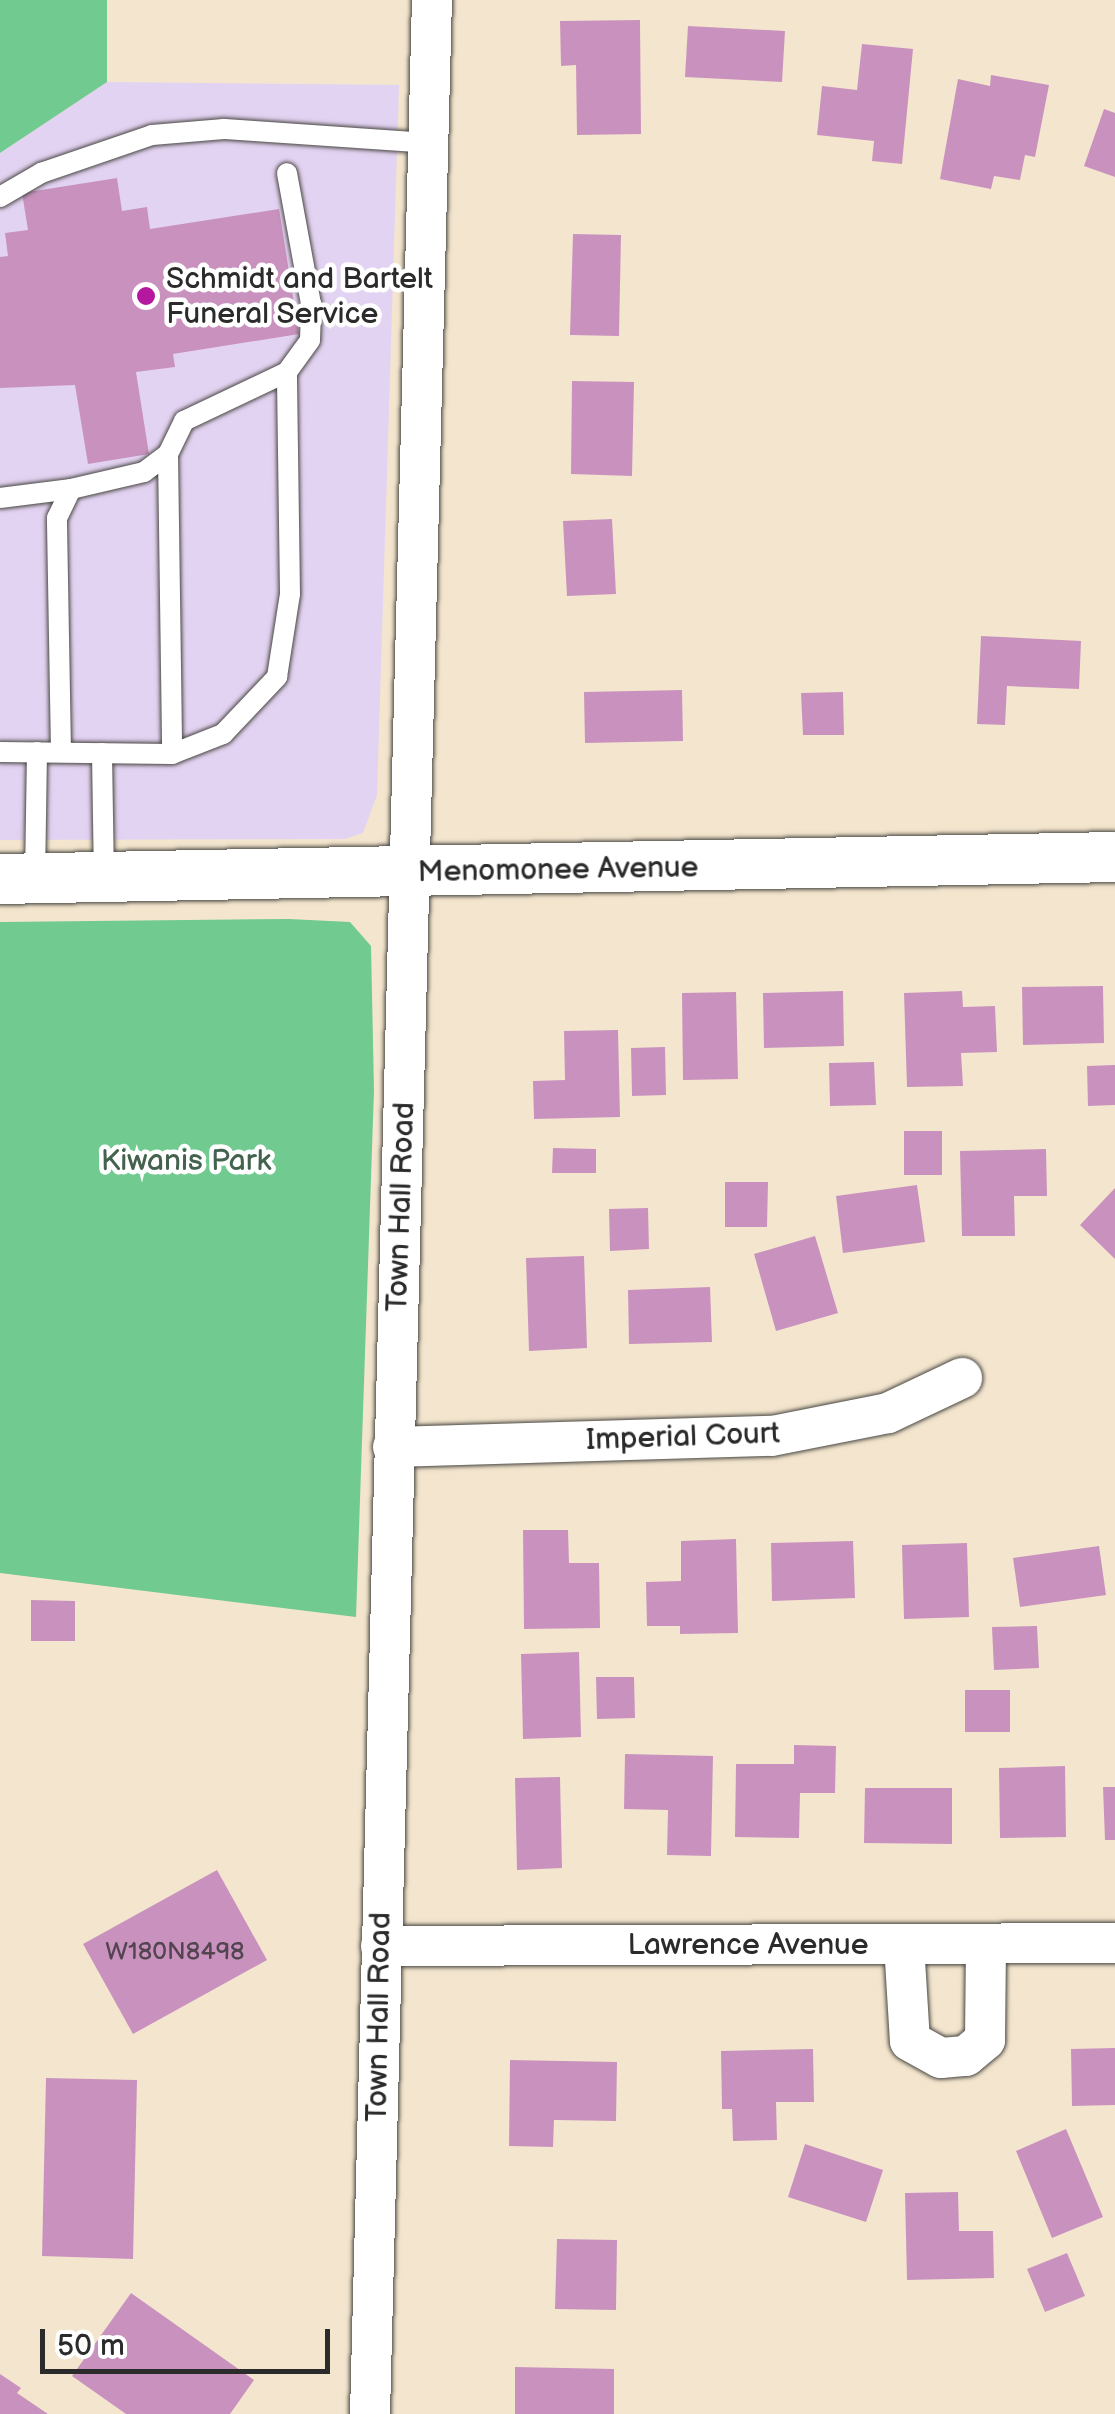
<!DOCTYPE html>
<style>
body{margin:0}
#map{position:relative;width:1115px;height:2414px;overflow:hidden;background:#f4e6ce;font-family:"Balsamiq Sans",sans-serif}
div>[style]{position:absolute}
.built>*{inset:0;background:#e3d3f2}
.green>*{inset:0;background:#71ca90}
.building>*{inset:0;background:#c992be}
.roads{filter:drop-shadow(0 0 2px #494743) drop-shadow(0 0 2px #494743)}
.service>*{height:20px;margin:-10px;padding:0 10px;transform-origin:10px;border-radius:10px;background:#fff}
.minor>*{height:40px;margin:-20px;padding:0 20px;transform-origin:20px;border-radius:20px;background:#fff}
.tertiary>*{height:50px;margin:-25px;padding:0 25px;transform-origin:25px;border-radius:25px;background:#fff}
.dots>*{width:28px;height:28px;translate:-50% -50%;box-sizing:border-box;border:5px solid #fff;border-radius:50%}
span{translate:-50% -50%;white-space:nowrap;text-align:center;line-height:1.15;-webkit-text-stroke:9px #fff;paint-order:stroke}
.number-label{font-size:25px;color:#524550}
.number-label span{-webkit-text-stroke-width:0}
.poi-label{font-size:30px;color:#2b2b2b}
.left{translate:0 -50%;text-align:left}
.street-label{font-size:30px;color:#2b2b2b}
.park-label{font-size:30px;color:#44634e}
.scale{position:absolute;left:40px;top:2329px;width:290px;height:45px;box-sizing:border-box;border:5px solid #2b2b2b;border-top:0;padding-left:12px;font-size:30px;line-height:35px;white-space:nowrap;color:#2b2b2b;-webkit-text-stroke:8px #fff;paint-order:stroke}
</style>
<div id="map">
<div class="built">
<i style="clip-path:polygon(107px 82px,399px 85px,377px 795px,363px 833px,345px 839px,0 840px,0 153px)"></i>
</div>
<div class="green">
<i style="clip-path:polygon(0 0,107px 0,107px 82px,0 153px)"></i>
<i style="clip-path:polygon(289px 919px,350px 922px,371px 946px,374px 1090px,356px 1617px,0 1573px,0 922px)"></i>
</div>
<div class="building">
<i style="clip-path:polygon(640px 20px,641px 134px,577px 135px,576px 65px,561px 66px,560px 21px)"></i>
<i style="clip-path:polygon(688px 26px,785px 31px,782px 82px,685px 77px)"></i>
<i style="clip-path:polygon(862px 44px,913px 49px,902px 164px,872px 161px,874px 141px,817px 135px,822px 86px,857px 90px)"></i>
<i style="clip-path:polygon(991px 75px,1049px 85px,1035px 157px,1025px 155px,1020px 180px,994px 176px,991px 189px,940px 179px,958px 79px,990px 86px)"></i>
<i style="clip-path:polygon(1104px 109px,1115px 113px,1115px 177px,1084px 166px)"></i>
<i style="clip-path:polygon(117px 178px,122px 211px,147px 207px,150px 229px,279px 209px,299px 334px,173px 354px,175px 367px,136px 372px,149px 454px,88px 464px,75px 385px,0 388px,0 257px,8px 256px,5px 233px,28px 230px,22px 193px)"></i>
<i style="clip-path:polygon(573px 234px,621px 235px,619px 336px,570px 335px)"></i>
<i style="clip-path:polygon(572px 381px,634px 382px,632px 476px,571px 474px)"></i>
<i style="clip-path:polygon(612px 519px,616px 594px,567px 596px,563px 521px)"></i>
<i style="clip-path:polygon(981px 636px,1081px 641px,1079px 689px,1007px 686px,1005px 725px,977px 724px)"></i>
<i style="clip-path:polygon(682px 690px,683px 741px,585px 743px,584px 692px)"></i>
<i style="clip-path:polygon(843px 692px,844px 735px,803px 735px,801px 693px)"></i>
<i style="clip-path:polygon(1103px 986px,1104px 1043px,1023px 1045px,1022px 987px)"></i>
<i style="clip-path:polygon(843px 991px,844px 1046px,764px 1048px,763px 993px)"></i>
<i style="clip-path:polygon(962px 991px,963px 1007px,995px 1006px,997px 1052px,961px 1053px,963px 1086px,907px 1087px,904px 993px)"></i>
<i style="clip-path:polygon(736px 992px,738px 1079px,683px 1080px,682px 993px)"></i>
<i style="clip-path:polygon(618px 1030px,620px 1117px,534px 1119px,533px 1081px,565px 1080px,564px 1031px)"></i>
<i style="clip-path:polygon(665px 1047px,666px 1095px,632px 1096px,631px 1048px)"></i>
<i style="clip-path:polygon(874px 1062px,876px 1105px,830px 1106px,829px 1063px)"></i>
<i style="clip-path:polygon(1115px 1065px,1115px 1105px,1088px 1106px,1087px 1066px)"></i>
<i style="clip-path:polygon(904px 1131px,942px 1131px,942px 1175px,904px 1175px)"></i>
<i style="clip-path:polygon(553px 1148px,596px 1149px,596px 1173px,552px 1173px)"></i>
<i style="clip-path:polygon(1046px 1149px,1047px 1196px,1014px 1196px,1015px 1236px,962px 1236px,960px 1151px)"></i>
<i style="clip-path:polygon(725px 1182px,768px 1182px,767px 1227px,725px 1227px)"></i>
<i style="clip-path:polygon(917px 1185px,925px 1242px,843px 1253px,836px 1196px)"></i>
<i style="clip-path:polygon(1115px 1188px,1115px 1259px,1080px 1225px)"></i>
<i style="clip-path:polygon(648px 1208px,649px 1249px,610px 1251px,609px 1209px)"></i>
<i style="clip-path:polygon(815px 1236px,838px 1313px,776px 1331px,754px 1254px)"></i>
<i style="clip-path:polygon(584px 1256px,587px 1348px,529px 1351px,526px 1258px)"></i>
<i style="clip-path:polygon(710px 1287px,712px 1342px,629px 1344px,628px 1290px)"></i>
<i style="clip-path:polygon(523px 1530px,568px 1530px,569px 1563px,599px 1563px,600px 1628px,524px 1629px)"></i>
<i style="clip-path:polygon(736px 1539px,738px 1633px,680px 1634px,680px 1626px,647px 1626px,646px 1582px,681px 1581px,681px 1541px)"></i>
<i style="clip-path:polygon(853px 1541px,855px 1598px,772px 1601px,771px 1543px)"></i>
<i style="clip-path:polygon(967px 1543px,969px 1617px,904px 1619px,902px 1545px)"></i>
<i style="clip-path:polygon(1099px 1546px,1106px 1595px,1020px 1607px,1013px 1558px)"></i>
<i style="clip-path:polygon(31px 1600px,75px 1601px,75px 1641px,31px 1641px)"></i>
<i style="clip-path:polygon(1037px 1626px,1039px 1668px,994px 1670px,992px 1627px)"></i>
<i style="clip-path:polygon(579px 1652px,581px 1737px,523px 1739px,521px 1654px)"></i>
<i style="clip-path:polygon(596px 1677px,634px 1677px,635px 1718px,597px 1719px)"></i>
<i style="clip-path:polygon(965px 1690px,1010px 1690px,1010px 1732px,965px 1732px)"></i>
<i style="clip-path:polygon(794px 1745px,836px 1746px,835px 1793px,800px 1793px,799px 1838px,735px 1837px,736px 1764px,794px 1764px)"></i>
<i style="clip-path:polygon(625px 1754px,713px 1756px,711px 1856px,667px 1855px,668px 1810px,624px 1809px)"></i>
<i style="clip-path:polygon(1065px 1766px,1066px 1837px,1000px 1838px,999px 1768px)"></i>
<i style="clip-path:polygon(560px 1777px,562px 1868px,517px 1870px,515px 1778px)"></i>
<i style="clip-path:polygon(1103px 1787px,1115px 1787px,1115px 1840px,1105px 1840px)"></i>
<i style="clip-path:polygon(865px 1788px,952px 1788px,952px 1844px,864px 1843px)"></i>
<i style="clip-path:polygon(217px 1870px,267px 1960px,133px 2034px,83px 1944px)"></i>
<i style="clip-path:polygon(1115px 2048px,1115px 2105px,1072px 2106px,1071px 2049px)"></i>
<i style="clip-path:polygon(813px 2049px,814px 2102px,776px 2102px,777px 2140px,733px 2141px,732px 2109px,722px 2109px,721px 2051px)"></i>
<i style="clip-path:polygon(510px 2060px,617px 2062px,616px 2121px,554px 2120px,553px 2147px,509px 2146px)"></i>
<i style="clip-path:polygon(46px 2078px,137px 2080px,133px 2259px,42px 2256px)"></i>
<i style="clip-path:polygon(1066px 2129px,1103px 2217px,1052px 2238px,1016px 2151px)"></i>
<i style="clip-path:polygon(805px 2144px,883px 2170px,866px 2222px,788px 2197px)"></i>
<i style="clip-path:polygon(958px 2192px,959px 2231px,993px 2231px,994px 2278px,907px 2280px,905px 2193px)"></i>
<i style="clip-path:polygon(557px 2239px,617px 2240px,616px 2310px,555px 2309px)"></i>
<i style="clip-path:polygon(1067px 2253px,1085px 2296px,1045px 2312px,1027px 2269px)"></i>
<i style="clip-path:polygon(131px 2293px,254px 2380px,230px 2414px,126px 2414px,72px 2376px)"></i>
<i style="clip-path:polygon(515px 2367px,614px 2369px,614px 2414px,515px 2414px)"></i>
<i style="clip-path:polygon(0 2374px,21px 2388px,17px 2393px,48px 2414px,0 2414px)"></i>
</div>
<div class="roads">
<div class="service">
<i style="left:0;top:197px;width:48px;rotate:-30.3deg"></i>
<i style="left:41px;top:173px;width:117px;rotate:-18.9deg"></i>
<i style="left:152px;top:135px;width:72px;rotate:-4.8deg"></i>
<i style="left:224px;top:129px;width:205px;rotate:3.9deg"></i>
<i style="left:168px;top:454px;width:300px;rotate:89.2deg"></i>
<i style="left:0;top:498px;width:72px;rotate:-7.2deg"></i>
<i style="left:0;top:752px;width:172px;rotate:0.7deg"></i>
<i style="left:172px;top:754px;width:55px;rotate:-21.4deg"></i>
<i style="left:223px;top:734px;width:79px;rotate:-46.5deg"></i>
<i style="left:277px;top:677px;width:84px;rotate:-81.1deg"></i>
<i style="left:290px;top:594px;width:222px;rotate:-90.8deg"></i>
<i style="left:287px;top:372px;width:39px;rotate:-54deg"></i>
<i style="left:310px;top:340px;width:36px;rotate:-88deg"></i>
<i style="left:311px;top:304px;width:133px;rotate:-100.4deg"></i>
<i style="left:61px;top:752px;width:234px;rotate:-91deg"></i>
<i style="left:57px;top:518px;width:32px;rotate:-64deg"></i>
<i style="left:71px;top:489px;width:75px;rotate:-13.1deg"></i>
<i style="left:144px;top:472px;width:30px;rotate:-37deg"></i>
<i style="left:168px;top:454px;width:37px;rotate:-64deg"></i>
<i style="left:184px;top:421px;width:114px;rotate:-25.4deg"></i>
<i style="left:102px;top:753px;width:123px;rotate:89.1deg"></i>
<i style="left:35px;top:879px;width:127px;rotate:-89.1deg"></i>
</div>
<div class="minor">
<i style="left:393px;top:1447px;width:379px;rotate:-1.7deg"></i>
<i style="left:772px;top:1436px;width:118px;rotate:-11.2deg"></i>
<i style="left:888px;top:1413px;width:82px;rotate:-25.3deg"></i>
<i style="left:904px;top:1944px;width:97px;rotate:86.5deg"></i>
<i style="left:910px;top:2041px;width:35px;rotate:29deg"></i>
<i style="left:941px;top:2058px;width:25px;rotate:-5deg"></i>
<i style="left:966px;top:2056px;width:25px;rotate:-40deg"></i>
<i style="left:985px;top:2040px;width:96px;rotate:-89.4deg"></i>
<i style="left:381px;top:1946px;width:734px;rotate:-0.23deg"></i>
<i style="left:370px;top:2414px;width:2415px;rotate:-88.53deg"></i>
</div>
<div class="tertiary">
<i style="left:0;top:879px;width:1115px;rotate:-1.13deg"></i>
</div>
</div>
<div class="dots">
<i style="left:146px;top:296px;background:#b5179e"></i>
</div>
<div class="number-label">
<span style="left:175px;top:1952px">W180N8498</span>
</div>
<div class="poi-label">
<span class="left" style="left:166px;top:296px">Schmidt and Bartelt<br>Funeral Service</span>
</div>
<div class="street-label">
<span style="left:558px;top:870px;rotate:-1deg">Menomonee Avenue</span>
<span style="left:401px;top:1207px;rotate:-88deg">Town Hall Road</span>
<span style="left:683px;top:1437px;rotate:-2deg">Imperial Court</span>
<span style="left:748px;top:1945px">Lawrence Avenue</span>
<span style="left:379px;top:2017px;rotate:-89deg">Town Hall Road</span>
</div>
<div class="park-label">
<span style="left:186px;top:1161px">Kiwanis Park</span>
</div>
<div class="scale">50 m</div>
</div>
